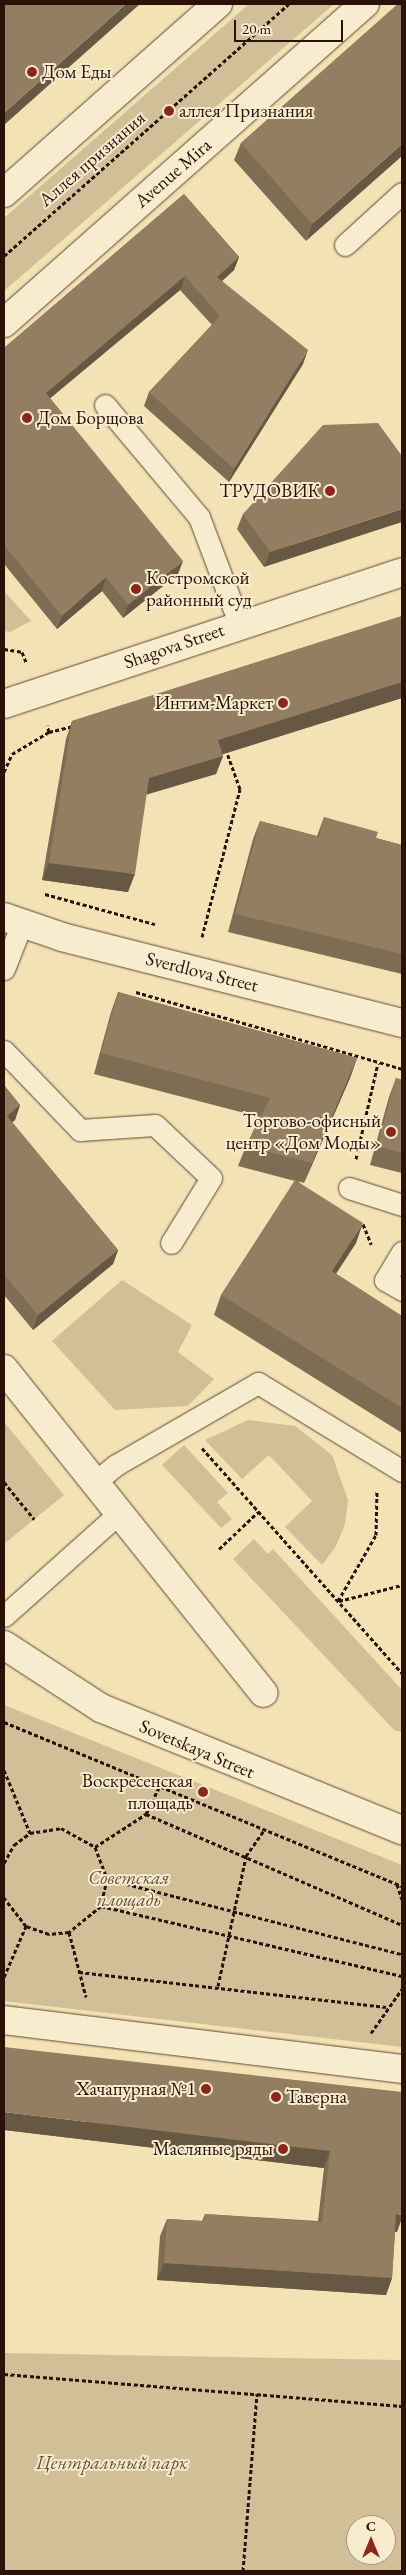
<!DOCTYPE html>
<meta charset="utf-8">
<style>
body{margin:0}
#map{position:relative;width:406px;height:2575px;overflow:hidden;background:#f3e3b4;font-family:"EB Garamond",serif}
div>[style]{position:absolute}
.green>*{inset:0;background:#d1bf97}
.path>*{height:3px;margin-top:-1.5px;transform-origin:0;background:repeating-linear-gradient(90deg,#2b1108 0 4px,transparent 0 6.5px)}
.roads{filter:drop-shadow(0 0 1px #5d4633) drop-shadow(0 0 1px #5d4633)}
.service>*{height:21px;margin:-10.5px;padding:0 10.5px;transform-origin:10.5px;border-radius:10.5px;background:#f7edce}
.minor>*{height:28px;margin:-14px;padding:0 14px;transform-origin:14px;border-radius:14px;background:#f7edce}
.tertiary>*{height:28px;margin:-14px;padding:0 14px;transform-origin:14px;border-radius:14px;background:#f7edce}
.secondary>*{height:28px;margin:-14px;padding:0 14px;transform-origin:14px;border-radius:14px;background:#f7edce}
.wall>*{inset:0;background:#7e6c53}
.shaded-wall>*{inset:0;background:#675844}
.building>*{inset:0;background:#937e61}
.dots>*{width:14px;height:14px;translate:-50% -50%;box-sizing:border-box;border:2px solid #f7edce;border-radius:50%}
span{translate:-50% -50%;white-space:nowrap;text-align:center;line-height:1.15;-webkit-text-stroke:4px #f7edce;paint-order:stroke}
.poi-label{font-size:19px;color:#2b1108}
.left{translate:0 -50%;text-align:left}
.right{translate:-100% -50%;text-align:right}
.street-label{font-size:19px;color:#2b1108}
.park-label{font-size:19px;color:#654e3a;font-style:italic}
.frame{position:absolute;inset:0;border:5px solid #2b1108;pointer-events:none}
.north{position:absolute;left:346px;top:2515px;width:50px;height:50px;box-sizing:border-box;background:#f7edce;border:1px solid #a5957f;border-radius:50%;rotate:0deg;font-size:14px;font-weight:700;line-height:20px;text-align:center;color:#2b1108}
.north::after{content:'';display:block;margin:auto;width:18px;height:22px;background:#8f2418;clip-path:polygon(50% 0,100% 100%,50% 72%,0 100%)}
.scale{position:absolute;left:234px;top:20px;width:109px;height:22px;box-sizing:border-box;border:2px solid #2b1108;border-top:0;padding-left:6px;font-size:15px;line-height:18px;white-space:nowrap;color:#2b1108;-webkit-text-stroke:4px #f7edce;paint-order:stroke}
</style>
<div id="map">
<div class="green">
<i style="clip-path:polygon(249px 4px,334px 4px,4px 291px,4px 218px)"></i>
<i style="clip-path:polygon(4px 591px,31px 621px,10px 632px,4px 631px)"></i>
<i style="clip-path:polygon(122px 1280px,192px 1325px,178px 1352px,214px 1379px,188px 1406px,115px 1410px,52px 1341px)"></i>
<i style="clip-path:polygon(248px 1420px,295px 1426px,332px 1455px,348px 1500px,345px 1524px,336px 1546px,322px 1565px,285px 1527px,312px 1501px,269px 1455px,242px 1479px,205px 1440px)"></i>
<i style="clip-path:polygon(4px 1422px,64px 1495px,4px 1544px)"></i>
<i style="clip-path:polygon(184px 1445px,228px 1493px,217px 1502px,232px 1519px,221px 1528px,162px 1465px)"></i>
<i style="clip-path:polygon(254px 1539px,268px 1554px,273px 1549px,402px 1690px,402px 1732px,394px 1730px,233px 1559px)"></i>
<i style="clip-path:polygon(4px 1705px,402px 1865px,402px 2047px,4px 2001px)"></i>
<i style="clip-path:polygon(evenodd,4px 2353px,402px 2360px,402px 2571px,4px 2571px,4px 2353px,356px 2525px,386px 2525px,386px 2555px,356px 2555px,356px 2525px)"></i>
</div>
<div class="path">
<i style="left:4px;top:256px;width:380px;rotate:-41.5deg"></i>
<i style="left:4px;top:649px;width:18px;rotate:9deg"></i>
<i style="left:22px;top:652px;width:11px;rotate:68deg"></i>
<i style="left:49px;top:732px;width:25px;rotate:-14deg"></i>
<i style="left:4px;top:772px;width:20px;rotate:-66deg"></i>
<i style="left:12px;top:754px;width:43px;rotate:-30.7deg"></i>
<i style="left:49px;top:732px;width:7px;rotate:-106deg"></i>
<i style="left:45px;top:894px;width:114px;rotate:15.3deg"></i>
<i style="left:202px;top:937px;width:153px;rotate:-75.6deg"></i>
<i style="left:240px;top:789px;width:41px;rotate:-109.7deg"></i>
<i style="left:136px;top:992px;width:277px;rotate:16.1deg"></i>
<i style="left:356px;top:1159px;width:98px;rotate:-77.1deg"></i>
<i style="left:363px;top:1224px;width:22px;rotate:68deg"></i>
<i style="left:202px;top:1448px;width:301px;rotate:48.4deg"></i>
<i style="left:4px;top:1482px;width:48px;rotate:51deg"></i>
<i style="left:219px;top:1549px;width:54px;rotate:-43.5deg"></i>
<i style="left:338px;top:1601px;width:76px;rotate:-60.1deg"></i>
<i style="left:376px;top:1535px;width:45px;rotate:-88.7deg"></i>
<i style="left:339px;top:1601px;width:65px;rotate:-14.3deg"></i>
<i style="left:4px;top:1722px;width:430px;rotate:22.4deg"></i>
<i style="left:4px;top:1770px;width:68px;rotate:67.6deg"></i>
<i style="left:146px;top:1814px;width:279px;rotate:23.4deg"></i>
<i style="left:95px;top:1847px;width:61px;rotate:-32.9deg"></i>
<i style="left:146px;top:1814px;width:32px;rotate:-64deg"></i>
<i style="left:4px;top:1863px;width:21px;rotate:-61deg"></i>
<i style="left:14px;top:1845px;width:20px;rotate:-37deg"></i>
<i style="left:30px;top:1833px;width:31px;rotate:-9deg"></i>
<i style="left:61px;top:1828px;width:39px;rotate:29deg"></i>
<i style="left:95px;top:1847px;width:34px;rotate:69deg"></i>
<i style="left:107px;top:1879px;width:28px;rotate:103deg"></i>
<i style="left:101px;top:1906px;width:41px;rotate:140.9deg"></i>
<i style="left:69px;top:1932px;width:20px;rotate:174deg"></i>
<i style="left:49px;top:1934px;width:24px;rotate:-161deg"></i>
<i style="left:26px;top:1926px;width:36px;rotate:-128deg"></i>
<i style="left:107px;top:1879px;width:304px;rotate:14.3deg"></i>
<i style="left:397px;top:1884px;width:16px;rotate:72deg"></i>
<i style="left:101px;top:1906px;width:309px;rotate:13.1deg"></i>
<i style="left:69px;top:1932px;width:67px;rotate:75.3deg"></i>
<i style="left:79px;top:1972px;width:309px;rotate:6.5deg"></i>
<i style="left:4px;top:1977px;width:56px;rotate:-66.7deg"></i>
<i style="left:218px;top:1986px;width:133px;rotate:-77.8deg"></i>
<i style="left:246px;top:1856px;width:33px;rotate:-55deg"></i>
<i style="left:371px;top:2033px;width:54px;rotate:-54.8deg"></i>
<i style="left:4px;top:2374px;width:399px;rotate:4.6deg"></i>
<i style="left:243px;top:2571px;width:178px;rotate:-85.5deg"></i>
</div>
<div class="roads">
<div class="service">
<i style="left:345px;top:245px;width:77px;rotate:-42.4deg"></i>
<i style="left:105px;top:405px;width:146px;rotate:50deg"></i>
<i style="left:199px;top:517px;width:113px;rotate:69.3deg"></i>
<i style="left:4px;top:969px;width:49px;rotate:-68.6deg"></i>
<i style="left:4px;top:1051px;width:110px;rotate:46.1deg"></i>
<i style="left:80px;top:1130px;width:75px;rotate:-3.8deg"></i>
<i style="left:155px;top:1125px;width:77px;rotate:43.4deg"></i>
<i style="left:211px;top:1178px;width:76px;rotate:121.6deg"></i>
<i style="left:349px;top:1188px;width:56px;rotate:17.8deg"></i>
<i style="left:402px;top:1252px;width:33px;rotate:121deg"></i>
<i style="left:385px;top:1280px;width:20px;rotate:30deg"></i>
<i style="left:95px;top:1482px;width:27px;rotate:-39deg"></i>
<i style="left:116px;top:1465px;width:164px;rotate:-30deg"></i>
<i style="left:258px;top:1383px;width:169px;rotate:31.4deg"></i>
<i style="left:4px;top:1616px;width:153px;rotate:-41.8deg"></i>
</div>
<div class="minor">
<i style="left:4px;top:1369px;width:415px;rotate:51.3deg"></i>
<i style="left:4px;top:2020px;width:401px;rotate:7deg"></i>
</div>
<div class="tertiary">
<i style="left:4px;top:193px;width:286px;rotate:-41.5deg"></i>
<i style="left:4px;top:323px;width:482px;rotate:-41.5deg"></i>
<i style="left:4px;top:704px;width:419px;rotate:-18.3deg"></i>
<i style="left:4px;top:917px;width:61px;rotate:19deg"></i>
<i style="left:62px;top:937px;width:351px;rotate:14.2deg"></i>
</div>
<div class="secondary">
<i style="left:4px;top:1645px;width:116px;rotate:33deg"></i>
<i style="left:101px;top:1708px;width:325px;rotate:22.1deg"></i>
</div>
</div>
<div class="wall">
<i style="clip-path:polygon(398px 4px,306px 241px,234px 160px,241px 143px)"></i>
<i style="clip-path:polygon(184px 194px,239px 257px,234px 270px,222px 281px,303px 364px,229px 482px,144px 406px,149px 392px,212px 325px,180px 290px,50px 398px,178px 574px,123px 618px,102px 591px,57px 629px,4px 564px,4px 348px)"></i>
<i style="clip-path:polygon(402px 456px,264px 567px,237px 529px,243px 514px)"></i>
<i style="clip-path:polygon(402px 616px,402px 698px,222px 754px,223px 756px,216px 774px,146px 794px,128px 892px,42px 880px,66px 739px,72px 721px)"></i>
<i style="clip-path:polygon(324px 817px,376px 838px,402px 845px,402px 974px,228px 932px,253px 839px,260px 821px,317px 836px)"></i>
<i style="clip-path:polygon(118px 992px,357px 1058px,350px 1078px,304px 1183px,298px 1181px,356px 1243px,336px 1274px,402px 1316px,402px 1433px,214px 1315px,221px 1295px,295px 1181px,238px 1166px,246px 1146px,260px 1117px,94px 1074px,111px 1012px)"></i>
<i style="clip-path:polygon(396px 1078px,402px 1080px,402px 1173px,370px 1165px,389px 1097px)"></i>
<i style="clip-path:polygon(4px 1085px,20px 1105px,15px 1120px,12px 1122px,118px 1250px,113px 1264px,33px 1330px,4px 1295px)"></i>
<i style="clip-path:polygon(402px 2092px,397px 2232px,395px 2232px,392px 2278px,386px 2295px,157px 2280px,160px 2236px,167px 2219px,202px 2221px,205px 2214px,318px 2221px,324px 2168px,4px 2130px)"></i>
</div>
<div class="shaded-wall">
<i style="clip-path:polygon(126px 4px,140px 4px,4px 125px,4px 113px)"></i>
<i style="clip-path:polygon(402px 144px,402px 156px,306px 241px,312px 224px)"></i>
<i style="clip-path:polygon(239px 257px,234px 270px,212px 290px,217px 277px)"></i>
<i style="clip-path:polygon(185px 276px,180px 290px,41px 406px,46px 393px)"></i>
<i style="clip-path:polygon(308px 350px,303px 364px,229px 482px,234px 469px)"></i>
<i style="clip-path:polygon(402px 509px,402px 522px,264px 567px,270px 552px)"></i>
<i style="clip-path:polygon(183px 561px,178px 574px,123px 618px,128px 605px)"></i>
<i style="clip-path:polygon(106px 577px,102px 591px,57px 629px,62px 616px)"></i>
<i style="clip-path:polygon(402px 682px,402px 698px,211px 758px,218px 740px)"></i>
<i style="clip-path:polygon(223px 756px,216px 774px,142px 796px,149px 778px)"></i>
<i style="clip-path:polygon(49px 863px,135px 874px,128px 892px,42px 880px)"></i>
<i style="clip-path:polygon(357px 1058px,350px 1078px,304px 1183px,312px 1163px)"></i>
<i style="clip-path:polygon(20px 1105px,15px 1120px,4px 1129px,7px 1116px)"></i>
<i style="clip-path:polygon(363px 1223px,356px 1243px,324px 1291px,332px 1271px)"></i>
<i style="clip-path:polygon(118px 1250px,113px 1264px,33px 1330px,38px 1315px)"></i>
<i style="clip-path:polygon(4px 2112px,330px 2151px,324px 2168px,4px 2130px)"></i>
<i style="clip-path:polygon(396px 2214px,402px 2215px,402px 2218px,397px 2232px,390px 2231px)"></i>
<i style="clip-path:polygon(164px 2263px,392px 2278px,386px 2295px,157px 2280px)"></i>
</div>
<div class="building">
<i style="clip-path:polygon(4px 4px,126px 4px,4px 113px)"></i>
<i style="clip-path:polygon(398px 4px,402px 4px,402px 144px,312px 224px,241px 143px)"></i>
<i style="clip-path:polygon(184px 194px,239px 257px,217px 277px,308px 350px,234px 469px,149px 392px,220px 316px,185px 276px,46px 393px,183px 561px,128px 605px,106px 577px,62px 616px,4px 545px,4px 348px)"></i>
<i style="clip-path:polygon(378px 423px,402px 456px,402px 509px,270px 552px,243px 514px,323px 425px)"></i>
<i style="clip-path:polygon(402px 616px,402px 682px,218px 740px,223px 756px,149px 778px,135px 874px,49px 863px,72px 721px)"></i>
<i style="clip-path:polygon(324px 817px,378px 832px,376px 838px,402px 845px,402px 954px,235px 914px,260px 821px,319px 837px)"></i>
<i style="clip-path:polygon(118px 992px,357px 1058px,312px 1163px,246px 1146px,270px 1098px,101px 1053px)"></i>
<i style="clip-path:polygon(396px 1078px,402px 1080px,402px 1153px,377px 1146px)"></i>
<i style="clip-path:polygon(4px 1085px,20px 1105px,7px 1116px,118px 1250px,38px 1315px,4px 1274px)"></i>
<i style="clip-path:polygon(295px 1180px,363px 1223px,332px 1271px,402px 1316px,402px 1408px,221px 1295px)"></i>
<i style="clip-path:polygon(4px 2047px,402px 2092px,402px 2215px,396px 2214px,392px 2278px,164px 2263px,167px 2219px,204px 2221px,205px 2214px,322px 2222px,330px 2151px,4px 2112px)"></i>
</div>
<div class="dots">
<i style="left:32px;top:72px;background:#8f2418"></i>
<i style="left:169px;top:111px;background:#8f2418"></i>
<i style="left:27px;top:418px;background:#8f2418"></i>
<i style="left:330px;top:491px;background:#8f2418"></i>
<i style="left:136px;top:589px;background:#8f2418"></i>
<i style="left:283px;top:703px;background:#8f2418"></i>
<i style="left:391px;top:1132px;background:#8f2418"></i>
<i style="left:203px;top:1792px;background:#8f2418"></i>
<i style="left:206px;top:2089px;background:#8f2418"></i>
<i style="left:276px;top:2097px;background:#8f2418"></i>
<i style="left:283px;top:2149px;background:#8f2418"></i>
</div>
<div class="poi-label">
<span class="left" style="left:42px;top:72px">Дом Еды</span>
<span class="left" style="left:179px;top:111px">аллея Признания</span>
<span class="left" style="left:37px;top:418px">Дом Борщова</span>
<span class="right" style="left:320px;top:491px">ТРУДОВИК</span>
<span class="left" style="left:146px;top:589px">Костромской<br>районный суд</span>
<span class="right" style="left:273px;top:703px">Интим-Маркет</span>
<span class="right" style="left:381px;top:1132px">Торгово-офисный<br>центр «Дом Моды»</span>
<span class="right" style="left:193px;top:1792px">Воскресенская<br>площадь</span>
<span class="right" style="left:196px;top:2089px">Хачапурная №1</span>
<span class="left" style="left:286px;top:2097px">Таверна</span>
<span class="right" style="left:273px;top:2149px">Масляные ряды</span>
</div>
<div class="street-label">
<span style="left:92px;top:159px;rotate:-41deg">Аллея признания</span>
<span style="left:173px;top:173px;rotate:-41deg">Avenue Mira</span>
<span style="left:174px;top:646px;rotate:-19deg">Shagova Street</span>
<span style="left:202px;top:972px;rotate:14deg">Sverdlova Street</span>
<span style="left:197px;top:1749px;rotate:23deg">Sovetskaya Street</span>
</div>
<div class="park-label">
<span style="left:129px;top:1889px">Советская<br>площадь</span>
<span style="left:112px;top:2463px">Центральный парк</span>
</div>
<div class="frame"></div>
<div class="north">С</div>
<div class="scale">20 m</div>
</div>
